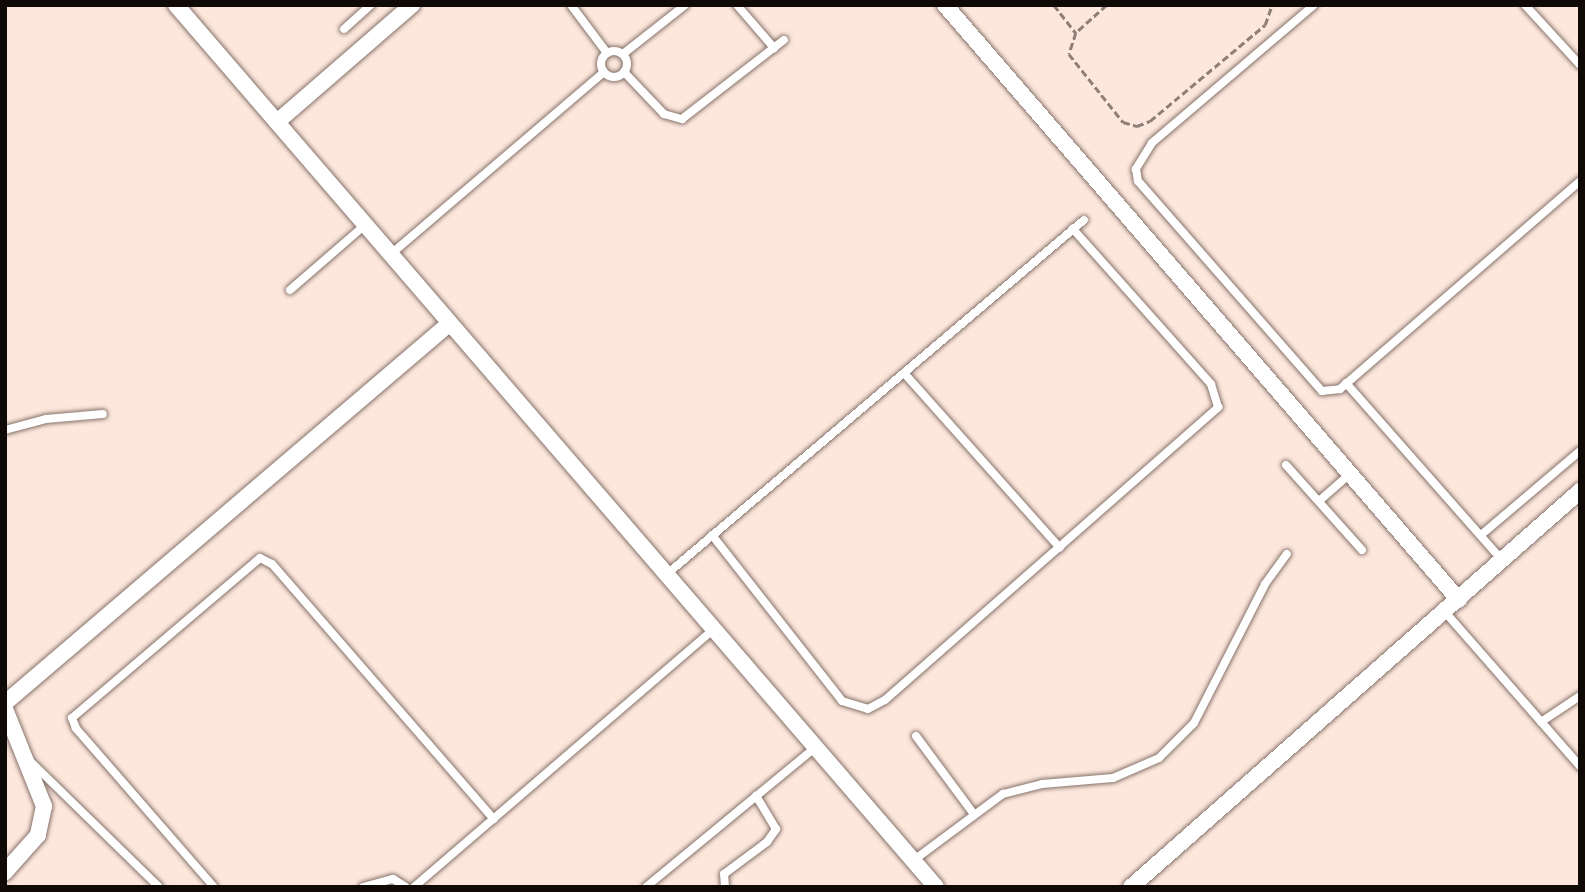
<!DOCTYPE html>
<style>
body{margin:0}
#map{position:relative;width:1585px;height:892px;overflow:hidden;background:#fde7dd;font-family:"Alegreya Sans",sans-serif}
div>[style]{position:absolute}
.path>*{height:2.5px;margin-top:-1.25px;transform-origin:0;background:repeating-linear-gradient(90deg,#8e7f78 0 7px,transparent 0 10.5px)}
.roads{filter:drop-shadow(0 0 2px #86736a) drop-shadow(0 0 2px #86736a)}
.lane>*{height:8px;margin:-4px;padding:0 4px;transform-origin:4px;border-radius:4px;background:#fff}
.lane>.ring{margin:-4px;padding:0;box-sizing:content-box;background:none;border:8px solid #fff;border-radius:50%}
.street>*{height:16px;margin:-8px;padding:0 8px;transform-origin:8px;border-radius:8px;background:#fff}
span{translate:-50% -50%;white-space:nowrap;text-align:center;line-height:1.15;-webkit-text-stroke:6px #fdf8f6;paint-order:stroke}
.frame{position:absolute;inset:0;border:7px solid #100a07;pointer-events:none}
</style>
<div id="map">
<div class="path">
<i style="left:1054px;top:5px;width:36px;rotate:52deg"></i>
<i style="left:1107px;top:5px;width:42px;rotate:137.9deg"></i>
<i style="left:1076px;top:33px;width:22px;rotate:108deg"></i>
<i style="left:1069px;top:54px;width:87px;rotate:51.5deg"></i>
<i style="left:1123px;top:122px;width:15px;rotate:16deg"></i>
<i style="left:1137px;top:126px;width:14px;rotate:-21deg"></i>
<i style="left:1150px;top:121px;width:150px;rotate:-39.9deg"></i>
<i style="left:1265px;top:25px;width:21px;rotate:-71deg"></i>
</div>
<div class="roads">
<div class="lane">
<i style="left:571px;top:5px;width:60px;rotate:53.1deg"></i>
<i style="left:737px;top:5px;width:57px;rotate:49.3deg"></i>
<i style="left:1314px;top:5px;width:213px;rotate:139.6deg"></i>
<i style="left:1152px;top:143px;width:31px;rotate:122deg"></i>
<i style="left:1136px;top:169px;width:12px;rotate:81deg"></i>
<i style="left:1138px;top:181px;width:279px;rotate:48.8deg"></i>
<i style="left:1322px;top:391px;width:18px;rotate:-6deg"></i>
<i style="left:1340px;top:389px;width:318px;rotate:-40.9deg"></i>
<i style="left:1525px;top:5px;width:81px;rotate:47.5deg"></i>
<i style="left:344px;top:29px;width:36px;rotate:-42deg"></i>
<i class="ring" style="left:601px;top:51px;width:18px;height:18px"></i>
<i style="left:623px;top:54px;width:79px;rotate:-38.3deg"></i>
<i style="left:624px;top:72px;width:58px;rotate:46.4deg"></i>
<i style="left:664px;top:114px;width:19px;rotate:16deg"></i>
<i style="left:682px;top:119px;width:129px;rotate:-37.8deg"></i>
<i style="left:391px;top:254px;width:280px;rotate:-40.5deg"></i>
<i style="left:290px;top:290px;width:99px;rotate:-40.9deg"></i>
<i style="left:904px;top:373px;width:234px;rotate:48.3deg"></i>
<i style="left:1346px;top:383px;width:237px;rotate:48.6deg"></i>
<i style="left:5px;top:430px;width:42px;rotate:-15deg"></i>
<i style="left:46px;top:419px;width:57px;rotate:-5deg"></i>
<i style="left:1286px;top:465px;width:114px;rotate:48.2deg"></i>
<i style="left:1319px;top:501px;width:41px;rotate:-41.1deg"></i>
<i style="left:712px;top:535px;width:211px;rotate:51.9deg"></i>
<i style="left:842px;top:701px;width:27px;rotate:17deg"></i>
<i style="left:868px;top:709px;width:19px;rotate:-28deg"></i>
<i style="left:885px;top:700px;width:444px;rotate:-41.3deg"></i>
<i style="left:1218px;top:407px;width:24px;rotate:-107deg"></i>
<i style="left:1211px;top:384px;width:208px;rotate:-131.7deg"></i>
<i style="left:1481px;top:535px;width:130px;rotate:-40.3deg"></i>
<i style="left:667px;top:574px;width:547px;rotate:-40.33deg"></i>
<i style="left:1445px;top:612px;width:205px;rotate:48.8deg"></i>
<i style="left:1541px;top:722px;width:47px;rotate:-33.7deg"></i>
<i style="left:916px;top:736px;width:96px;rotate:53.5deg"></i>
<i style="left:31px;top:762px;width:179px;rotate:44.3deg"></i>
<i style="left:914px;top:860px;width:111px;rotate:-36.6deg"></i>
<i style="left:1003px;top:794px;width:40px;rotate:-14.4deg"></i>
<i style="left:1042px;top:784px;width:71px;rotate:-4.8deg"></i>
<i style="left:1113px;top:778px;width:50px;rotate:-23.5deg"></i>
<i style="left:1159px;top:758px;width:49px;rotate:-45deg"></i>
<i style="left:1194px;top:723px;width:156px;rotate:-62.9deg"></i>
<i style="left:1265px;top:584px;width:37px;rotate:-54deg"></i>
<i style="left:214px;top:887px;width:211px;rotate:-131deg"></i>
<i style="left:76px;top:728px;width:11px;rotate:-112deg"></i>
<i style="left:72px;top:718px;width:247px;rotate:-40.4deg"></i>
<i style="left:260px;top:558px;width:13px;rotate:27deg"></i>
<i style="left:272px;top:564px;width:338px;rotate:49deg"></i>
<i style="left:363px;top:887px;width:31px;rotate:-15deg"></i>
<i style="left:393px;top:879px;width:15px;rotate:32deg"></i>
<i style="left:414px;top:887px;width:396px;rotate:-40.7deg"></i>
<i style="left:646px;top:887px;width:220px;rotate:-39.5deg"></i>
<i style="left:725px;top:887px;width:13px;rotate:-94deg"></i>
<i style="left:724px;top:874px;width:54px;rotate:-36.7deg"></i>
<i style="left:767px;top:842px;width:16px;rotate:-55deg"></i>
<i style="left:776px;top:829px;width:39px;rotate:-121deg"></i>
</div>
<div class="street">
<i style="left:176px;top:5px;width:1164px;rotate:49.25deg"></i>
<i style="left:945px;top:5px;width:786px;rotate:49.18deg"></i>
<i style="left:277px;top:122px;width:179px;rotate:-40.9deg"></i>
<i style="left:5px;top:703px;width:585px;rotate:-40.5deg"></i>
<i style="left:5px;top:709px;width:105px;rotate:68.1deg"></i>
<i style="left:44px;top:806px;width:30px;rotate:102deg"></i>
<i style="left:38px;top:835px;width:50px;rotate:131.7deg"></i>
<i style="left:1131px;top:887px;width:599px;rotate:-41.41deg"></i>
</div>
</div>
<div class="frame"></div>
</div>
